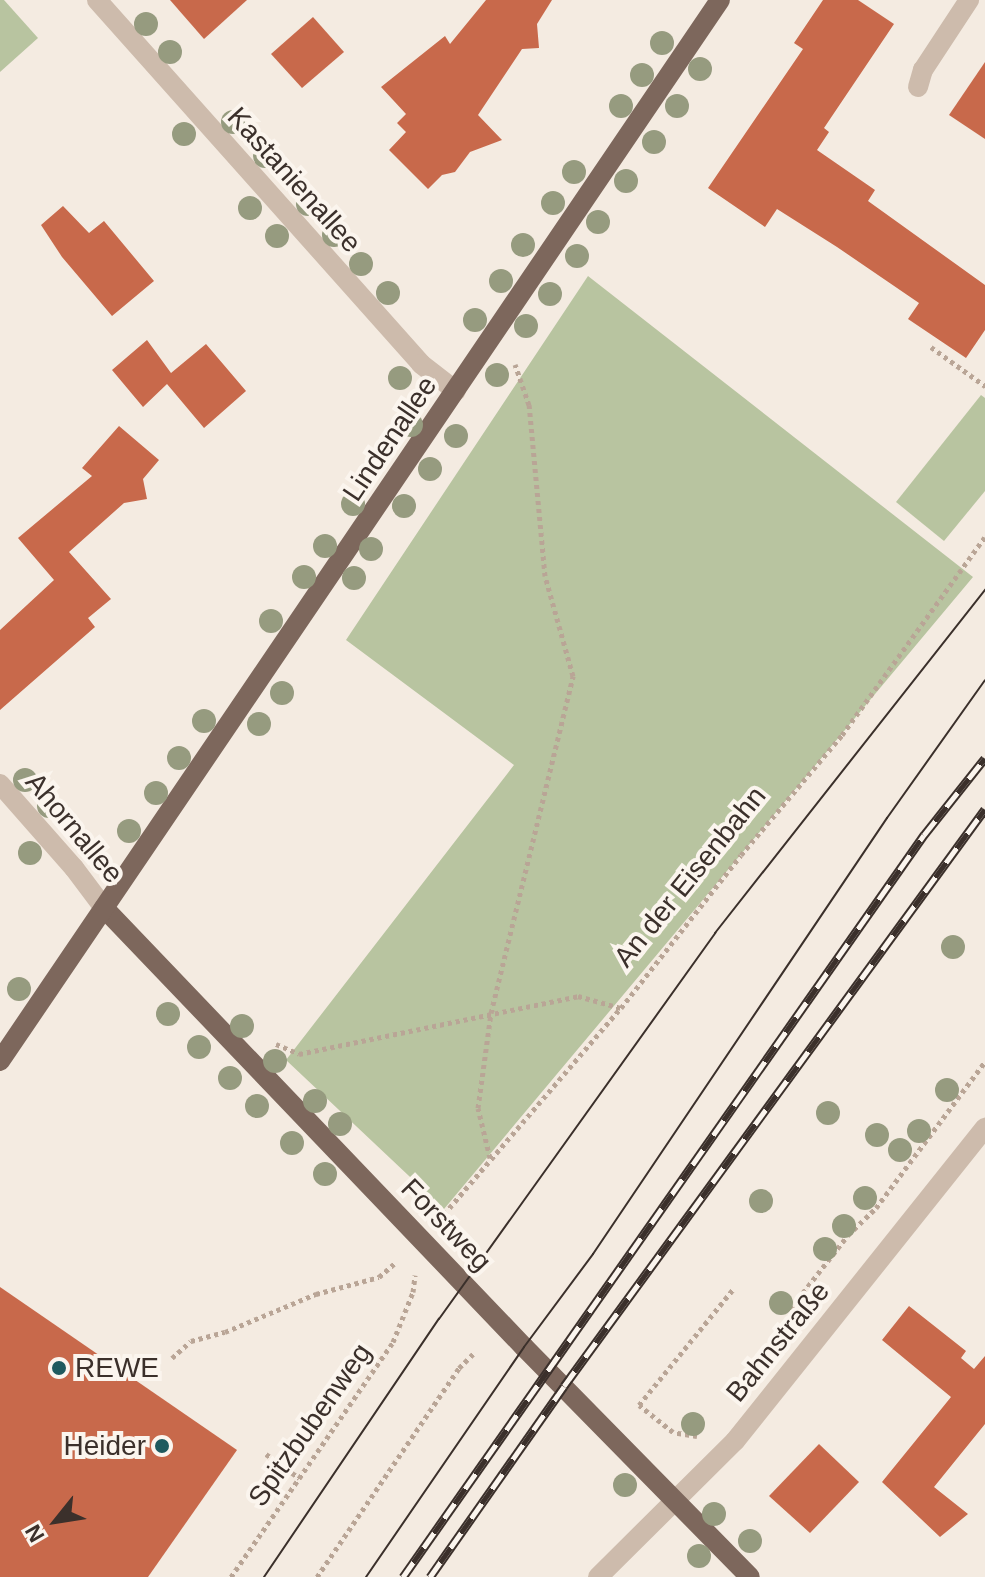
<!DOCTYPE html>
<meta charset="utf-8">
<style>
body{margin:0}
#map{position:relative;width:985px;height:1577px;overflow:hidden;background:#f4ebe1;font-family:Helvetica,sans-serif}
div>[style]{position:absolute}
.green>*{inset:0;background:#b8c4a0}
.building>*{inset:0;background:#c8694b}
.path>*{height:5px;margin-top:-2.5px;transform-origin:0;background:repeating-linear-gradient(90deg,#b9a596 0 4px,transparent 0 8px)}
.minor>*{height:20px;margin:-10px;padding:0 10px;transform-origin:10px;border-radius:10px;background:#cdbbac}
.major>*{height:20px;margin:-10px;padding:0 10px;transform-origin:10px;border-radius:10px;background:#7d675c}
.tram>*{height:2px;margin:-1px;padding:0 1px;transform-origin:1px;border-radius:1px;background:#3b302b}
.rail>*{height:9px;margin-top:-4.5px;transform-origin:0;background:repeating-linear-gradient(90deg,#fbf5ee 0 18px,#3b302b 0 36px);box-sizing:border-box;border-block:2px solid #3b302b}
.trees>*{width:24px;height:24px;margin:-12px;border-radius:50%;background:#969b7f}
.dots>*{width:22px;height:22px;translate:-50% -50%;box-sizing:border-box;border:4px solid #fbf5ee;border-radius:50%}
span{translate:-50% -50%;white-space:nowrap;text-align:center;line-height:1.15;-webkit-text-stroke:8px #fbf5ee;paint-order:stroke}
.street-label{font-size:28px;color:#3b302b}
.poi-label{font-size:28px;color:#3b302b}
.left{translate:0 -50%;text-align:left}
.right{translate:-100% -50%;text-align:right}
.north{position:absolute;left:16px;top:1481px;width:80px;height:80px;-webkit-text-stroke:6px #fbf5ee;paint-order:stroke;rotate:240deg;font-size:22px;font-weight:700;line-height:32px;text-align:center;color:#3b302b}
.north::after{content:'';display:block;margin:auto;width:28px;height:36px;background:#3b302b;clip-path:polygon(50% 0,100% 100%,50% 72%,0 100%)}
</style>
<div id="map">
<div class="green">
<i style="clip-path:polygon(0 0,4px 0,38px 38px,0 72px)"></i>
<i style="clip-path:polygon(588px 276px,973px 577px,444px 1209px,286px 1060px,514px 765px,346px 640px)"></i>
<i style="clip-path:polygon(981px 395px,985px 398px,985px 491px,944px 541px,896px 502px)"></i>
</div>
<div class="building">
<i style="clip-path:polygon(170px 0,247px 0,204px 39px)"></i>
<i style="clip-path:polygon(486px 0,552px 0,537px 24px,539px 48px,522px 49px,478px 115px,502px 140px,470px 152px,455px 172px,442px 175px,428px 189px,389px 150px,406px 132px,397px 123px,406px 114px,381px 87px,445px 36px,450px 44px)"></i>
<i style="clip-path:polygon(823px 0,858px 0,894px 24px,824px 128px,829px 132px,817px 150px,875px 190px,868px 201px,985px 285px,985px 330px,966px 358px,908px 319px,919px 303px,837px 247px,777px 209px,765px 227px,708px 188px,803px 49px,794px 43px)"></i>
<i style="clip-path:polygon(313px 17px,344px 52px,302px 88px,271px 54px)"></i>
<i style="clip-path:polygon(985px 62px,985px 139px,949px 115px)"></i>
<i style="clip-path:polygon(63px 206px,89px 233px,104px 221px,154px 281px,112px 316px,62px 257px,41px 225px)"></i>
<i style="clip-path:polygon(147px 340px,171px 373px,206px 344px,246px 391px,204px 428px,167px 384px,143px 407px,112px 370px)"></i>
<i style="clip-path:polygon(119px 426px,159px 460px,143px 479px,147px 499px,124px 503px,69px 552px,111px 599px,88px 618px,95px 627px,0 710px,0 630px,54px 580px,18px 538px,92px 476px,82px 468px)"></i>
<i style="clip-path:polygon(0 1287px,237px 1450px,148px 1577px,0 1577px)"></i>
<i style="clip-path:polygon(909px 1306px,966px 1351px,961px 1358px,974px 1369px,985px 1356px,985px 1424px,934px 1487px,968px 1514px,940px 1537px,882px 1482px,951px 1397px,882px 1340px)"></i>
<i style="clip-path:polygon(819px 1444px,859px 1482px,810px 1533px,769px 1496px)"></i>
</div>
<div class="path">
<i style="left:931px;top:347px;width:67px;rotate:35.8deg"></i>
<i style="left:276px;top:1044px;width:25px;rotate:23deg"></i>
<i style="left:299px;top:1054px;width:285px;rotate:-11.7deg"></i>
<i style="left:578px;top:996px;width:45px;rotate:15.6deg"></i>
<i style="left:490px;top:1158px;width:51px;rotate:-103.5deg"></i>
<i style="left:478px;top:1108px;width:96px;rotate:-82.2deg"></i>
<i style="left:491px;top:1013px;width:347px;rotate:-76.3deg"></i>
<i style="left:573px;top:676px;width:104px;rotate:-105.6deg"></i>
<i style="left:545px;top:576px;width:172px;rotate:-95.3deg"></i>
<i style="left:529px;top:405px;width:43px;rotate:-108.9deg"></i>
<i style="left:439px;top:1220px;width:279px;rotate:-49.4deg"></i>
<i style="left:621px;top:1008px;width:194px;rotate:-51.9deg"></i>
<i style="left:741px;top:855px;width:157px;rotate:-49.9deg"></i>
<i style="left:842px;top:735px;width:244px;rotate:-54.2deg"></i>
<i style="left:786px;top:1325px;width:29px;rotate:-65deg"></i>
<i style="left:798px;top:1299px;width:81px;rotate:-52deg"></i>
<i style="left:848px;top:1235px;width:39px;rotate:-44deg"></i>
<i style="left:876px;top:1208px;width:182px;rotate:-53.3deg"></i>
<i style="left:172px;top:1358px;width:25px;rotate:-42deg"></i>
<i style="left:191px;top:1341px;width:35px;rotate:-15deg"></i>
<i style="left:225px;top:1332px;width:99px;rotate:-22.7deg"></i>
<i style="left:316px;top:1294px;width:65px;rotate:-15.1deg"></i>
<i style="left:379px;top:1277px;width:21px;rotate:-41deg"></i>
<i style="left:697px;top:1436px;width:24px;rotate:-171deg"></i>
<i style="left:673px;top:1432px;width:43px;rotate:-141.5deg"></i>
<i style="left:639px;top:1405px;width:151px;rotate:-50.9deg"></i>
<i style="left:266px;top:1454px;width:41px;rotate:36deg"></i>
<i style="left:231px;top:1577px;width:285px;rotate:-55.4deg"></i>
<i style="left:393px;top:1342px;width:54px;rotate:-68.2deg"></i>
<i style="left:413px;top:1292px;width:17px;rotate:-83deg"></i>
<i style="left:317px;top:1577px;width:253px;rotate:-55.8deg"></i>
<i style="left:459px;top:1368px;width:20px;rotate:-45deg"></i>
</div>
<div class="minor">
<i style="left:97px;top:0;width:487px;rotate:48.3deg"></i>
<i style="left:421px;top:364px;width:44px;rotate:37.6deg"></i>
<i style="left:918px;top:87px;width:18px;rotate:-74deg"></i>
<i style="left:923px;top:70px;width:84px;rotate:-56.7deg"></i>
<i style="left:0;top:784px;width:112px;rotate:48.6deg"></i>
<i style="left:74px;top:868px;width:50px;rotate:53.1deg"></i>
<i style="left:598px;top:1577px;width:193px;rotate:-44.8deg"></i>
<i style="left:735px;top:1441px;width:401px;rotate:-51.4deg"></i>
</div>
<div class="major">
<i style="left:104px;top:908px;width:608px;rotate:46.27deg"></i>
<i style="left:524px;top:1347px;width:322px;rotate:45.5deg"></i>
<i style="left:0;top:1061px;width:1282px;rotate:-55.84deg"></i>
</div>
<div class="tram">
<i style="left:264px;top:1577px;width:312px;rotate:-55.9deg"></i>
<i style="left:439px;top:1319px;width:475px;rotate:-54.4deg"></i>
<i style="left:715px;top:933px;width:437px;rotate:-51.8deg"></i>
<i style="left:366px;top:1577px;width:279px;rotate:-55.5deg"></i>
<i style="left:524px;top:1347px;width:116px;rotate:-53.4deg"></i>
<i style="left:593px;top:1254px;width:526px;rotate:-56.01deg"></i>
<i style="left:887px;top:818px;width:169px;rotate:-54.6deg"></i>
</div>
<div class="rail">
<i style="left:403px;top:1577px;width:907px;rotate:-54.93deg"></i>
<i style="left:924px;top:835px;width:98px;rotate:-51.6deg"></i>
<i style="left:430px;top:1577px;width:233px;rotate:-54.9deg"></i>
<i style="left:564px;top:1386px;width:714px;rotate:-53.88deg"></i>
</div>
<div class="trees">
<i style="left:146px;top:24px"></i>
<i style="left:662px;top:43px"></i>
<i style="left:170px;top:52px"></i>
<i style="left:700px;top:69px"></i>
<i style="left:642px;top:75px"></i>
<i style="left:621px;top:106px"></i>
<i style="left:677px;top:106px"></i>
<i style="left:233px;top:122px"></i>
<i style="left:184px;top:134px"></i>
<i style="left:654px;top:142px"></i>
<i style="left:265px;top:156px"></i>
<i style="left:574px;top:172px"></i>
<i style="left:626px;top:181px"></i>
<i style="left:553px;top:203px"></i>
<i style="left:308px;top:204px"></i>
<i style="left:250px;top:208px"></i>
<i style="left:598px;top:222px"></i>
<i style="left:334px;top:235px"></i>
<i style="left:277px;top:236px"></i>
<i style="left:523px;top:245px"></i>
<i style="left:577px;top:256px"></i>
<i style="left:361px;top:264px"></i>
<i style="left:501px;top:281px"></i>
<i style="left:388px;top:293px"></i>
<i style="left:550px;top:294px"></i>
<i style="left:475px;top:320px"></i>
<i style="left:526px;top:326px"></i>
<i style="left:497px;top:375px"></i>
<i style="left:400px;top:378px"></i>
<i style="left:411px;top:425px"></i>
<i style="left:456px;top:436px"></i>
<i style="left:430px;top:469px"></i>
<i style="left:353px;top:504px"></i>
<i style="left:404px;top:506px"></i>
<i style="left:325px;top:546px"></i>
<i style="left:371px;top:549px"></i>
<i style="left:304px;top:577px"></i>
<i style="left:354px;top:578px"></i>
<i style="left:271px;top:621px"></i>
<i style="left:282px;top:693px"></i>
<i style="left:204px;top:721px"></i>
<i style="left:259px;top:724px"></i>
<i style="left:179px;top:758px"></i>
<i style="left:25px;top:780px"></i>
<i style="left:156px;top:793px"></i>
<i style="left:49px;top:806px"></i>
<i style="left:129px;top:831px"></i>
<i style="left:30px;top:853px"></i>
<i style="left:953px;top:947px"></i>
<i style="left:19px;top:989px"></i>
<i style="left:168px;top:1014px"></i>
<i style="left:242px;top:1026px"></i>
<i style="left:199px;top:1047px"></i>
<i style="left:275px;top:1061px"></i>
<i style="left:230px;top:1078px"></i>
<i style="left:947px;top:1090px"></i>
<i style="left:315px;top:1101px"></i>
<i style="left:257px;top:1106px"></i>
<i style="left:828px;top:1113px"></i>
<i style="left:340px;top:1124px"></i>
<i style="left:919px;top:1131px"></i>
<i style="left:877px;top:1135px"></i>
<i style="left:292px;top:1143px"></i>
<i style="left:900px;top:1150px"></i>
<i style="left:325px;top:1174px"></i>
<i style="left:865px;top:1198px"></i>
<i style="left:761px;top:1201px"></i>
<i style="left:844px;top:1226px"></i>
<i style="left:825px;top:1249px"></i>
<i style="left:781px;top:1303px"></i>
<i style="left:693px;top:1424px"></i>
<i style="left:625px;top:1485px"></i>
<i style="left:714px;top:1514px"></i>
<i style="left:750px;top:1541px"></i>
<i style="left:699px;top:1556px"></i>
</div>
<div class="dots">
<i style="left:59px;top:1368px;background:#1f5a5e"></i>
<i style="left:162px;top:1446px;background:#1f5a5e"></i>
</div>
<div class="street-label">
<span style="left:294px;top:180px;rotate:48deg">Kastanienallee</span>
<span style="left:390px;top:439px;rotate:-56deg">Lindenallee</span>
<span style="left:74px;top:828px;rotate:50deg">Ahornallee</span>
<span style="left:690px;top:877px;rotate:-51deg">An der Eisenbahn</span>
<span style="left:446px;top:1225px;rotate:46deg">Forstweg</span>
<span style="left:778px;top:1342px;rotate:-51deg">Bahnstraße</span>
<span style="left:310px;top:1425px;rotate:-55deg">Spitzbubenweg</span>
</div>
<div class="poi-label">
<span class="left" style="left:75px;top:1368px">REWE</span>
<span class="right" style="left:146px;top:1446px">Heider</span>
</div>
<div class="north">N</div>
</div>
